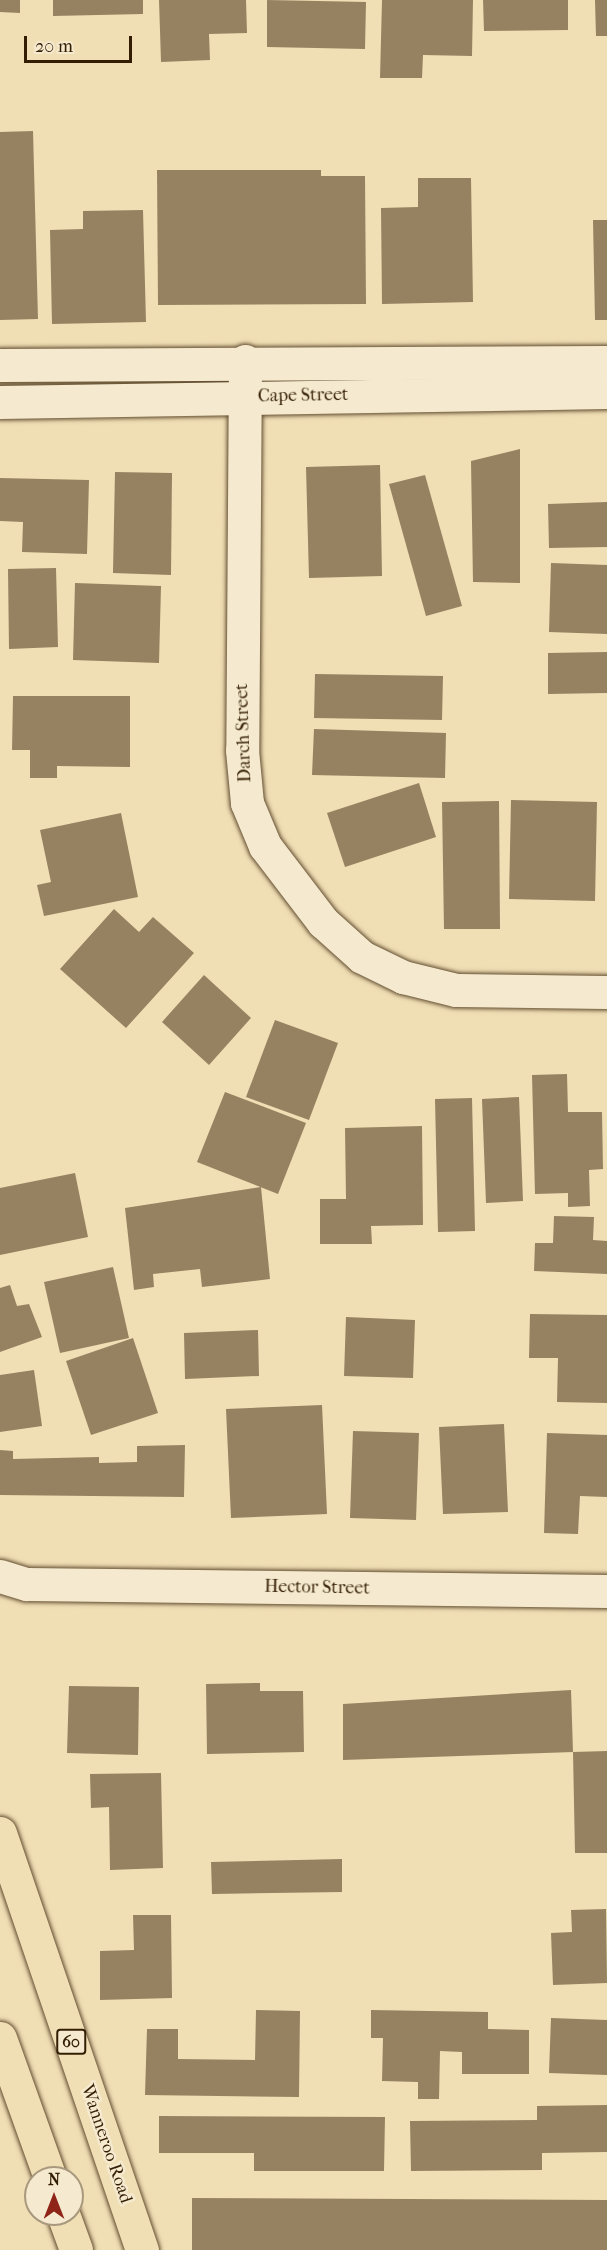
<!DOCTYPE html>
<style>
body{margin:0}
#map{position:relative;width:607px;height:2250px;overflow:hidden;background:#f0deb5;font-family:"IM FELL French Canon",serif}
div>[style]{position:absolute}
.building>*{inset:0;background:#968260}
.roads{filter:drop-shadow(0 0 2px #634e30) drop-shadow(0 0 2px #634e30)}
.minor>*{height:33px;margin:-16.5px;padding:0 16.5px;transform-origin:16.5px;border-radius:16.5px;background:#f5eacf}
.highway>*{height:33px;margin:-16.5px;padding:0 16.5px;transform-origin:16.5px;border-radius:16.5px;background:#f0deb5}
span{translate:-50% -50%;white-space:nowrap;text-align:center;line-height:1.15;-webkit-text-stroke:5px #f5eacf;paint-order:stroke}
.shield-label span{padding:2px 4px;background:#f5eacf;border:2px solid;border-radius:4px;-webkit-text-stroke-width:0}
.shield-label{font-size:16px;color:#341e03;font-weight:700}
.street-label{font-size:18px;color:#341e03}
.north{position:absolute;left:24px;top:2166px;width:60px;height:60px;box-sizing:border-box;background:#f5eacf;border:2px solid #a8987d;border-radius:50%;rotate:0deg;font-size:16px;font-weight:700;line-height:24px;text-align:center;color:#341e03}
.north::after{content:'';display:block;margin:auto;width:21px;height:27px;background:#8f2418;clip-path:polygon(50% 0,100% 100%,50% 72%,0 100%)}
.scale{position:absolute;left:24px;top:36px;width:108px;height:27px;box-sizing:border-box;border:3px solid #341e03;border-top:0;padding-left:8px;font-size:18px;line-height:21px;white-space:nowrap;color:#341e03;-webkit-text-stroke:4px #f5eacf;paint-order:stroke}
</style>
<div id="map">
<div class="building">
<i style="clip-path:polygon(0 0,20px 0,20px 13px,0 12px)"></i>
<i style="clip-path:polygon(53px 0,143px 0,143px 14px,53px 16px)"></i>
<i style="clip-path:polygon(159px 0,246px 0,247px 33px,209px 34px,210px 60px,161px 62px)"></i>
<i style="clip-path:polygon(267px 0,366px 2px,365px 49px,267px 47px)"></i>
<i style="clip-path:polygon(382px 0,473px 0,472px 56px,423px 55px,422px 78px,380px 78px)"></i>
<i style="clip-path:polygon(483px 0,568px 0,568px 30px,484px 31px)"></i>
<i style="clip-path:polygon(595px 0,607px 0,607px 36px,596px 36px)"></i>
<i style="clip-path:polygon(33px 131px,38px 319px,0 320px,0 132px)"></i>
<i style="clip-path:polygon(157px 170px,321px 170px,321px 176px,365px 176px,366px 304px,158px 305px)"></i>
<i style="clip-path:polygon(418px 178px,471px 178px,473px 302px,382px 304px,381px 208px,418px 207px)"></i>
<i style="clip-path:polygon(143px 210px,146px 322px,52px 324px,50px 230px,83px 229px,83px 211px)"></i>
<i style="clip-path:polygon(593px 220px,607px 220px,607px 320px,595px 320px)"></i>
<i style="clip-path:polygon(520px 449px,520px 583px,473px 582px,471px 461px)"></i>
<i style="clip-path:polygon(380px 465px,382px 576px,309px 578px,306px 467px)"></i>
<i style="clip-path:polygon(115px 472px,172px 473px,171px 575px,113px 573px)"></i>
<i style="clip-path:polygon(425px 475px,462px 606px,426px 616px,389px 484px)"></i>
<i style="clip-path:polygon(0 478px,89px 480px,87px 554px,22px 552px,23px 522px,0 521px)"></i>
<i style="clip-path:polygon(607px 502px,607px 547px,549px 548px,548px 504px)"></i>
<i style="clip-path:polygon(551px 563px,607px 565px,607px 634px,549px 632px)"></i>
<i style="clip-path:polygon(56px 568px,58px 647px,9px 649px,8px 569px)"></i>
<i style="clip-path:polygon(75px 583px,161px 586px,159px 663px,73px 660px)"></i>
<i style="clip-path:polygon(607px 652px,607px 693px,548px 694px,548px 653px)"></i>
<i style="clip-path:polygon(315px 674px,443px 676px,442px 720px,314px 718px)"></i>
<i style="clip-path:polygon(13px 696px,130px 696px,130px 767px,57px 766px,57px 778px,30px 778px,30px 750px,12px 750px)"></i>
<i style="clip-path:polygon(314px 729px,446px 733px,445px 778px,312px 775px)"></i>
<i style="clip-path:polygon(419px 783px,436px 837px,345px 867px,327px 813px)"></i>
<i style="clip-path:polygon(511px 800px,597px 802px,595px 901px,509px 899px)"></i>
<i style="clip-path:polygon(499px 801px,500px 929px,444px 929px,442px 802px)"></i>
<i style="clip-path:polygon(121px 813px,138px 897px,44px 916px,37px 885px,51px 882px,40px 830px)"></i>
<i style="clip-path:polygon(114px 909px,139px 932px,153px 917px,194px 953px,126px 1028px,60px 969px)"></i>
<i style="clip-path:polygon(204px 975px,251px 1018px,209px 1065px,162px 1022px)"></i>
<i style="clip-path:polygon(275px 1020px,338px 1043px,309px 1120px,246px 1097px)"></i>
<i style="clip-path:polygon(567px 1074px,568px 1112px,602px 1112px,603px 1169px,589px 1170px,590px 1206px,568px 1207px,568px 1193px,535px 1194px,532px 1075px)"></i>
<i style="clip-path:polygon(225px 1092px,306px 1123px,278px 1194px,197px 1162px)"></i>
<i style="clip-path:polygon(519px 1097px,523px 1201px,486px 1203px,482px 1099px)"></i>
<i style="clip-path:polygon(472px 1098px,475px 1231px,438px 1232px,435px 1099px)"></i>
<i style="clip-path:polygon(422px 1126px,423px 1225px,371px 1226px,372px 1244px,320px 1244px,320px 1199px,346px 1199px,345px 1128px)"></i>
<i style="clip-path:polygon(75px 1173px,88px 1237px,0 1255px,0 1188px)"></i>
<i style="clip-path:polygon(261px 1187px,270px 1279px,202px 1287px,200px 1269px,153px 1274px,154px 1287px,134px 1290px,125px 1208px)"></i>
<i style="clip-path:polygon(554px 1216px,594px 1217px,593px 1240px,607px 1241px,607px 1274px,534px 1271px,535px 1243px,553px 1243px)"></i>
<i style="clip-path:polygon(113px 1267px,129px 1338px,60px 1353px,44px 1282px)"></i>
<i style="clip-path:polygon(10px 1285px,17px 1306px,29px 1304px,42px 1337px,0 1352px,0 1288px)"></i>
<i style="clip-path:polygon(530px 1314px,607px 1315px,607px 1403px,557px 1402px,558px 1358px,529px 1358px)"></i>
<i style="clip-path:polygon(346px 1317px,415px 1320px,413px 1378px,344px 1376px)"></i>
<i style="clip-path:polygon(258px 1330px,259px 1376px,185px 1379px,184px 1333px)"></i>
<i style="clip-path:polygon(133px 1338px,158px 1413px,91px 1435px,66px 1361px)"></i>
<i style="clip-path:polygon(34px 1370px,42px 1426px,0 1432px,0 1375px)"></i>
<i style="clip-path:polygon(322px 1405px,327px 1514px,231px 1518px,226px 1409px)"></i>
<i style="clip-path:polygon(504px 1424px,508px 1512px,443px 1514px,439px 1427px)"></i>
<i style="clip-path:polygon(353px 1431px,419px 1433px,416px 1520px,350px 1518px)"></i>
<i style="clip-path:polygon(547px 1433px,607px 1435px,607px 1497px,580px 1496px,578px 1534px,544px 1533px)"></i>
<i style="clip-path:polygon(185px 1445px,184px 1497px,0 1495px,0 1450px,13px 1451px,13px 1459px,99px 1457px,99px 1463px,137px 1462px,137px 1446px)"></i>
<i style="clip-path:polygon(260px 1683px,260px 1691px,303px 1691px,304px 1752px,207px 1754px,206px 1684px)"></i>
<i style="clip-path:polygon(69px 1686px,139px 1687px,138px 1755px,67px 1753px)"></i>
<i style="clip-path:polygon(571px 1690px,573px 1752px,343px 1760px,343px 1704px)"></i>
<i style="clip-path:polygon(607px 1751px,607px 1853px,575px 1853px,573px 1752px)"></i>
<i style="clip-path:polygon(161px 1773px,163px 1868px,110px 1870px,109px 1807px,91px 1808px,90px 1774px)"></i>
<i style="clip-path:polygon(342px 1859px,342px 1892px,212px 1894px,211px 1862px)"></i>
<i style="clip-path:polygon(606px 1909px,607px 1983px,553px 1985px,551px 1933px,572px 1932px,571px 1910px)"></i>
<i style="clip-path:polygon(133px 1915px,171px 1915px,172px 1998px,100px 2000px,100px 1951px,134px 1950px)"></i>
<i style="clip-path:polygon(256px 2010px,300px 2011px,299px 2097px,145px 2095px,147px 2029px,178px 2029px,178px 2059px,255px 2060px)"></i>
<i style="clip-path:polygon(371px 2010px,488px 2012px,488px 2029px,529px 2030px,529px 2074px,462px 2074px,462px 2052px,440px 2051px,439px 2099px,418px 2099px,418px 2082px,382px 2081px,383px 2038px,371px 2038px)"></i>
<i style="clip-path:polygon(551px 2018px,607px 2020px,607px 2075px,549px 2073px)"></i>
<i style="clip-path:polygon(607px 2105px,607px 2152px,542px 2153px,542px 2170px,411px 2171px,410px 2121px,537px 2120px,537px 2106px)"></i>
<i style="clip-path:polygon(159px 2116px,385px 2117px,384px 2171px,254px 2171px,254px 2153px,159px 2153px)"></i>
<i style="clip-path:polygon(192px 2198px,607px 2200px,607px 2250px,192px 2250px)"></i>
</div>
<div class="roads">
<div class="minor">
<i style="left:245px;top:361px;width:389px;rotate:90.4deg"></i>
<i style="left:242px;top:750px;width:53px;rotate:84.6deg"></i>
<i style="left:247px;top:803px;width:47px;rotate:67.3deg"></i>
<i style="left:265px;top:846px;width:96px;rotate:52.7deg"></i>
<i style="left:323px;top:922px;width:52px;rotate:41.9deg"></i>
<i style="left:362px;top:957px;width:46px;rotate:26deg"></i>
<i style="left:403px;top:977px;width:55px;rotate:13.8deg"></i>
<i style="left:456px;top:990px;width:151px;rotate:0.8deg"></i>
<i style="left:0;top:365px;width:607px;rotate:-0.28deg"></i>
<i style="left:0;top:402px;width:607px;rotate:-0.94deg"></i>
<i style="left:0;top:1576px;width:28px;rotate:17deg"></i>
<i style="left:27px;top:1584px;width:580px;rotate:0.69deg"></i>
</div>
<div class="highway">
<i style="left:0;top:1833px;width:441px;rotate:71.2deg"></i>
<i style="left:0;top:2038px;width:149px;rotate:70.3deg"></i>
<i style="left:63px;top:2214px;width:38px;rotate:70deg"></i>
</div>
</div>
<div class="shield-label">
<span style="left:71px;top:2042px">60</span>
</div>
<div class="street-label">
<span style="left:303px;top:396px;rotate:-1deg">Cape Street</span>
<span style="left:244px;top:733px;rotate:-92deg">Darch Street</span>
<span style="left:317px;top:1588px;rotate:1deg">Hector Street</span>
<span style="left:106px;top:2144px;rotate:71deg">Wanneroo Road</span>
</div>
<div class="north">N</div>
<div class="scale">20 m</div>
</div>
